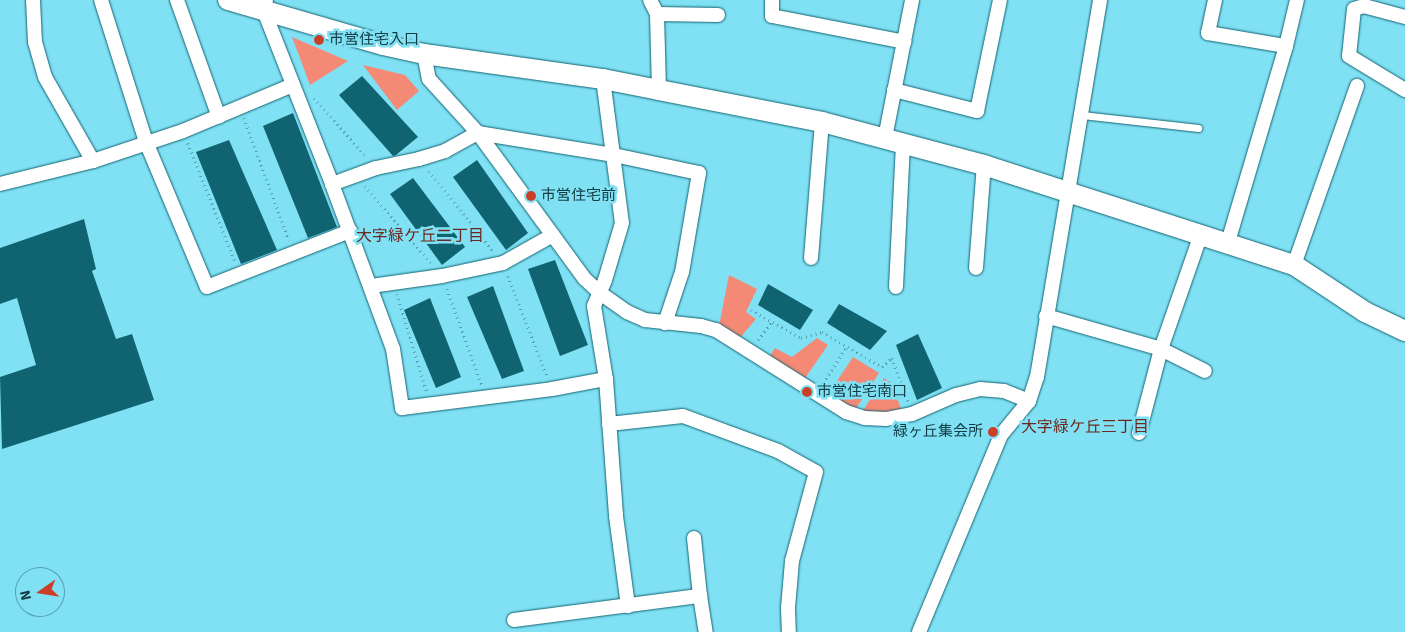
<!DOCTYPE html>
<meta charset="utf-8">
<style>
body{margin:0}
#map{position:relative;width:1405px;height:632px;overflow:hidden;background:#81e1f4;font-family:Signika,"Noto Sans JP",sans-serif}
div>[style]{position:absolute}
.green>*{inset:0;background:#f48a76}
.building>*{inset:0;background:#106370}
.path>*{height:2.5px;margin-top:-1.25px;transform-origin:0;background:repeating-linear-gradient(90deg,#549ead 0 1px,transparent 0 5px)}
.roads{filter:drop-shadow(0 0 1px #126471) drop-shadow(0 0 1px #126471)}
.lane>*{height:7px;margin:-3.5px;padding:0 3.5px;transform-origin:3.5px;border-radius:3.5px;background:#fff}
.street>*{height:14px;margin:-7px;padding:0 7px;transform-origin:7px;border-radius:7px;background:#fff}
.secondary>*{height:20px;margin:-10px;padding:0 10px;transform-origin:10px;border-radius:10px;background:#fff}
.dots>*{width:14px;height:14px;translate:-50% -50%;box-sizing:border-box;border:2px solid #81e1f4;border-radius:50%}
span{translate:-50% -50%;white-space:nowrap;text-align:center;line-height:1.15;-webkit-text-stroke:5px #81e1f4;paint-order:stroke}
.poi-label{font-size:15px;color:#123c44}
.left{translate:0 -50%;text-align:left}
.right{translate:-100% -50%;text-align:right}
.neighbourhood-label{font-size:16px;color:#6d281d}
.north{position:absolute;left:15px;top:567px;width:50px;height:50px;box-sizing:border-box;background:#81e1f4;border:1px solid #559fae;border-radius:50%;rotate:257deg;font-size:14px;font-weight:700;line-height:20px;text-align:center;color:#123c44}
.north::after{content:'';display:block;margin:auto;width:18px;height:22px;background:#cb3f29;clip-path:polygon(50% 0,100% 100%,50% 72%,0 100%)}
</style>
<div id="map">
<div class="green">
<i style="clip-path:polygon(292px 37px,348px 61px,310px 85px)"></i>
<i style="clip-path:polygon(363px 65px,405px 75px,419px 91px,397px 110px)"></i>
<i style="clip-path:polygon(729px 275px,757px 289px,746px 312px,756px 319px,739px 339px,719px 326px)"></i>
<i style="clip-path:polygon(817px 338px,828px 345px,803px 381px,767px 360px,775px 348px,792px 357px)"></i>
<i style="clip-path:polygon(853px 357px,879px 373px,855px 410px,827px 396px)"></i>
<i style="clip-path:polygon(884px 378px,891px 383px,902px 411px,883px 414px,862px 412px)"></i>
</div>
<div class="building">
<i style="clip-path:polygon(362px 76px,418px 137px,396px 155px,393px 156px,339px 95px)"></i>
<i style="clip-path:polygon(293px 113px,337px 227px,308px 238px,263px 126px)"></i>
<i style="clip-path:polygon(229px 140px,277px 250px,241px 264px,196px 152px)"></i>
<i style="clip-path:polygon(477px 160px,528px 233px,506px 250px,453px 177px)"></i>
<i style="clip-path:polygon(413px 178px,465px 247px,442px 265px,390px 194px)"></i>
<i style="clip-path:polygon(84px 219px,96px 269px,92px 271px,116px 339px,132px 334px,154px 400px,2px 449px,0 377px,36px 365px,17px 298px,0 304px,0 248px)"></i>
<i style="clip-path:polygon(555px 260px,588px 345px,560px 356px,528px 269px)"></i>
<i style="clip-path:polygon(768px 284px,813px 310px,800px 330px,758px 305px)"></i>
<i style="clip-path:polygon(493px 286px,524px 371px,502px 379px,467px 297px)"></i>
<i style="clip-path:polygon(430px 298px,461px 377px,436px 388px,404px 310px)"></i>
<i style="clip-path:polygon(839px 304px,887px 331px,870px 350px,827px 323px)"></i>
<i style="clip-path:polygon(918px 334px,942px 388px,917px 400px,896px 345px)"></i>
</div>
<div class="path">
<i style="left:314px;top:98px;width:79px;rotate:48.1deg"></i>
<i style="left:244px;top:118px;width:130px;rotate:69.8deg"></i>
<i style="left:188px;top:143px;width:127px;rotate:68.3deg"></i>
<i style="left:429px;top:171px;width:104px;rotate:51.3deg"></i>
<i style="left:365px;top:186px;width:101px;rotate:49.4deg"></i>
<i style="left:508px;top:276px;width:107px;rotate:68.7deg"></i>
<i style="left:447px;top:289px;width:102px;rotate:70deg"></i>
<i style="left:397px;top:294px;width:102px;rotate:73deg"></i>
<i style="left:751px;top:310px;width:57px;rotate:29.2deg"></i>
<i style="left:801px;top:338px;width:22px;rotate:-16deg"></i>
<i style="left:822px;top:332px;width:69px;rotate:30.3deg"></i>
<i style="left:882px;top:367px;width:13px;rotate:-42deg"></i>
<i style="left:892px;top:358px;width:46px;rotate:69.6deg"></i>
<i style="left:758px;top:340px;width:22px;rotate:-54deg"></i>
<i style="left:823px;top:383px;width:44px;rotate:-57deg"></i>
</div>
<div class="roads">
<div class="lane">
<i style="left:1082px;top:115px;width:117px;rotate:6.4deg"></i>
</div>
<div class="street">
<i style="left:33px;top:0;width:42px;rotate:87.3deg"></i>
<i style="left:35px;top:42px;width:36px;rotate:74deg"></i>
<i style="left:45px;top:77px;width:97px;rotate:60.3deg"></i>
<i style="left:101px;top:0;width:149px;rotate:72.4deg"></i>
<i style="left:146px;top:142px;width:157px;rotate:67.2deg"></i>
<i style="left:207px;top:287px;width:154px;rotate:-21.4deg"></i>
<i style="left:177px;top:0;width:124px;rotate:70.3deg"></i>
<i style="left:266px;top:0;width:11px;rotate:100deg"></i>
<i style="left:264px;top:11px;width:186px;rotate:68.5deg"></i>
<i style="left:332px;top:184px;width:176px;rotate:69.7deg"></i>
<i style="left:393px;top:349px;width:60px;rotate:81.3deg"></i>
<i style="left:402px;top:408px;width:151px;rotate:-7.2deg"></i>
<i style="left:552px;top:389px;width:55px;rotate:-10.5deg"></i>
<i style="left:650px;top:0;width:16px;rotate:63deg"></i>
<i style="left:657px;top:14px;width:76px;rotate:88.5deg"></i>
<i style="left:772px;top:0;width:16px;rotate:90deg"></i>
<i style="left:772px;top:16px;width:135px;rotate:11.1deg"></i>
<i style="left:1215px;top:0;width:34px;rotate:102deg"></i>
<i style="left:1208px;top:33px;width:79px;rotate:9.5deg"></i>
<i style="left:657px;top:14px;width:61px;rotate:0.9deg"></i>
<i style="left:1405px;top:17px;width:42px;rotate:-165deg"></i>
<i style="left:1364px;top:6px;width:10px;rotate:163deg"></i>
<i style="left:1354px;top:9px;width:47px;rotate:96.1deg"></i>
<i style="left:1349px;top:56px;width:66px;rotate:31.3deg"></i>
<i style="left:424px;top:54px;width:25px;rotate:79deg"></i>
<i style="left:429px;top:79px;width:73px;rotate:47.8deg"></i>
<i style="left:478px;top:133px;width:181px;rotate:53.8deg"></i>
<i style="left:585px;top:279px;width:21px;rotate:43deg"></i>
<i style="left:600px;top:293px;width:33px;rotate:35deg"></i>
<i style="left:627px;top:312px;width:20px;rotate:24deg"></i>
<i style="left:645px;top:320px;width:56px;rotate:6.1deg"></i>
<i style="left:701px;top:326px;width:16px;rotate:15deg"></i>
<i style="left:716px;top:330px;width:154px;rotate:32.2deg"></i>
<i style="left:846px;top:412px;width:20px;rotate:18deg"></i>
<i style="left:865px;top:418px;width:21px;rotate:3deg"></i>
<i style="left:886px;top:419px;width:26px;rotate:-11deg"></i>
<i style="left:912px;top:414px;width:48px;rotate:-23.4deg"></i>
<i style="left:956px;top:395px;width:25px;rotate:-14deg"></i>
<i style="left:980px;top:389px;width:24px;rotate:5deg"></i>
<i style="left:1004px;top:391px;width:27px;rotate:22deg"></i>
<i style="left:603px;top:79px;width:145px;rotate:82.5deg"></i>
<i style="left:622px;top:223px;width:59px;rotate:106.6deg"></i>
<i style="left:605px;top:280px;width:28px;rotate:113deg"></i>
<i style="left:594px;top:306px;width:74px;rotate:80.7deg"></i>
<i style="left:606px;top:379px;width:137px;rotate:85.8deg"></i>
<i style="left:616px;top:516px;width:91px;rotate:82.4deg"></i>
<i style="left:894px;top:90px;width:86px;rotate:14.2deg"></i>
<i style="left:977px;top:111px;width:113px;rotate:-78.3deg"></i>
<i style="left:885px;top:138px;width:141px;rotate:-78.9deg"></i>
<i style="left:0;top:184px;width:96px;rotate:-13.9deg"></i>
<i style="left:93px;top:161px;width:95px;rotate:-18.4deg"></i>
<i style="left:183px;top:131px;width:119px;rotate:-22.7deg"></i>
<i style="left:332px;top:184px;width:47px;rotate:-20deg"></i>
<i style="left:376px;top:168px;width:44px;rotate:-11.8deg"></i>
<i style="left:419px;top:159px;width:27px;rotate:-17deg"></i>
<i style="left:445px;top:151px;width:38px;rotate:-29deg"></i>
<i style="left:478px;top:133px;width:138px;rotate:9.2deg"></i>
<i style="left:614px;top:155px;width:87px;rotate:12deg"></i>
<i style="left:699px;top:173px;width:100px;rotate:99.7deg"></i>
<i style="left:682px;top:272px;width:54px;rotate:108.4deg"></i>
<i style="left:1228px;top:242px;width:204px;rotate:-73.5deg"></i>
<i style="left:1286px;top:46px;width:47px;rotate:-76.6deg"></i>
<i style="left:811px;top:258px;width:136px;rotate:-85.4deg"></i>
<i style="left:1294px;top:265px;width:190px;rotate:-70.6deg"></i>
<i style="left:976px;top:268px;width:103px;rotate:-85.6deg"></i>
<i style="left:371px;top:286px;width:72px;rotate:-8deg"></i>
<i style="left:442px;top:276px;width:62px;rotate:-12deg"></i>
<i style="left:503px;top:263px;width:57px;rotate:-29.2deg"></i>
<i style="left:896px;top:287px;width:142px;rotate:-87.2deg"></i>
<i style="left:1046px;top:316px;width:120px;rotate:16deg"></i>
<i style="left:1161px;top:349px;width:49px;rotate:26.6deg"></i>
<i style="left:609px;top:424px;width:74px;rotate:-6.2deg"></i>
<i style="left:683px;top:416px;width:101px;rotate:20.2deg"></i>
<i style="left:778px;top:451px;width:43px;rotate:28.9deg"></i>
<i style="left:816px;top:472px;width:92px;rotate:105.1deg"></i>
<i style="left:792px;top:561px;width:47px;rotate:94.9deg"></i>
<i style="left:788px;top:608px;width:24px;rotate:88deg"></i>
<i style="left:1139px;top:433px;width:87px;rotate:-75.3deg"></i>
<i style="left:1161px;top:349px;width:122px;rotate:-70.8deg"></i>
<i style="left:694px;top:538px;width:58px;rotate:84.1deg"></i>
<i style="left:514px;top:620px;width:188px;rotate:-7.4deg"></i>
<i style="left:700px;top:596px;width:36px;rotate:81deg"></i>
<i style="left:919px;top:632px;width:213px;rotate:-67.4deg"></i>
<i style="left:1001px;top:435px;width:44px;rotate:-50.5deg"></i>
<i style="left:1029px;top:401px;width:25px;rotate:-72deg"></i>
<i style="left:1037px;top:377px;width:382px;rotate:-80.5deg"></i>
</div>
<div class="secondary">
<i style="left:228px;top:0;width:161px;rotate:16.2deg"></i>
<i style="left:383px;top:45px;width:42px;rotate:12.4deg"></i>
<i style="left:424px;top:54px;width:181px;rotate:8deg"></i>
<i style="left:603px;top:79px;width:57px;rotate:11.1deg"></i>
<i style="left:659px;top:90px;width:166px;rotate:11.1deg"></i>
<i style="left:822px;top:122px;width:168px;rotate:14.9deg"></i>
<i style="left:984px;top:165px;width:326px;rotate:17.9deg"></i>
<i style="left:1294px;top:265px;width:85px;rotate:33.5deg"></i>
<i style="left:1365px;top:312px;width:44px;rotate:25.4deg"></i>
</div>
</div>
<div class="dots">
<i style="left:319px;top:40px;background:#cb3f29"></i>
<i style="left:531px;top:196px;background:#cb3f29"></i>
<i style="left:807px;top:392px;background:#cb3f29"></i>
<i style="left:993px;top:432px;background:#cb3f29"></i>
</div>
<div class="poi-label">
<span class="left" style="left:329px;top:40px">市営住宅入口</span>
<span class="left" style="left:541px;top:196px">市営住宅前</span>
<span class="left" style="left:817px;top:392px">市営住宅南口</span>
<span class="right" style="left:983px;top:432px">緑ヶ丘集会所</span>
</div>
<div class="neighbourhood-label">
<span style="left:420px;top:236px">大字緑ケ丘二丁目</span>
<span style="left:1085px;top:427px">大字緑ケ丘三丁目</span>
</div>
<div class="north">N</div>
</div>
